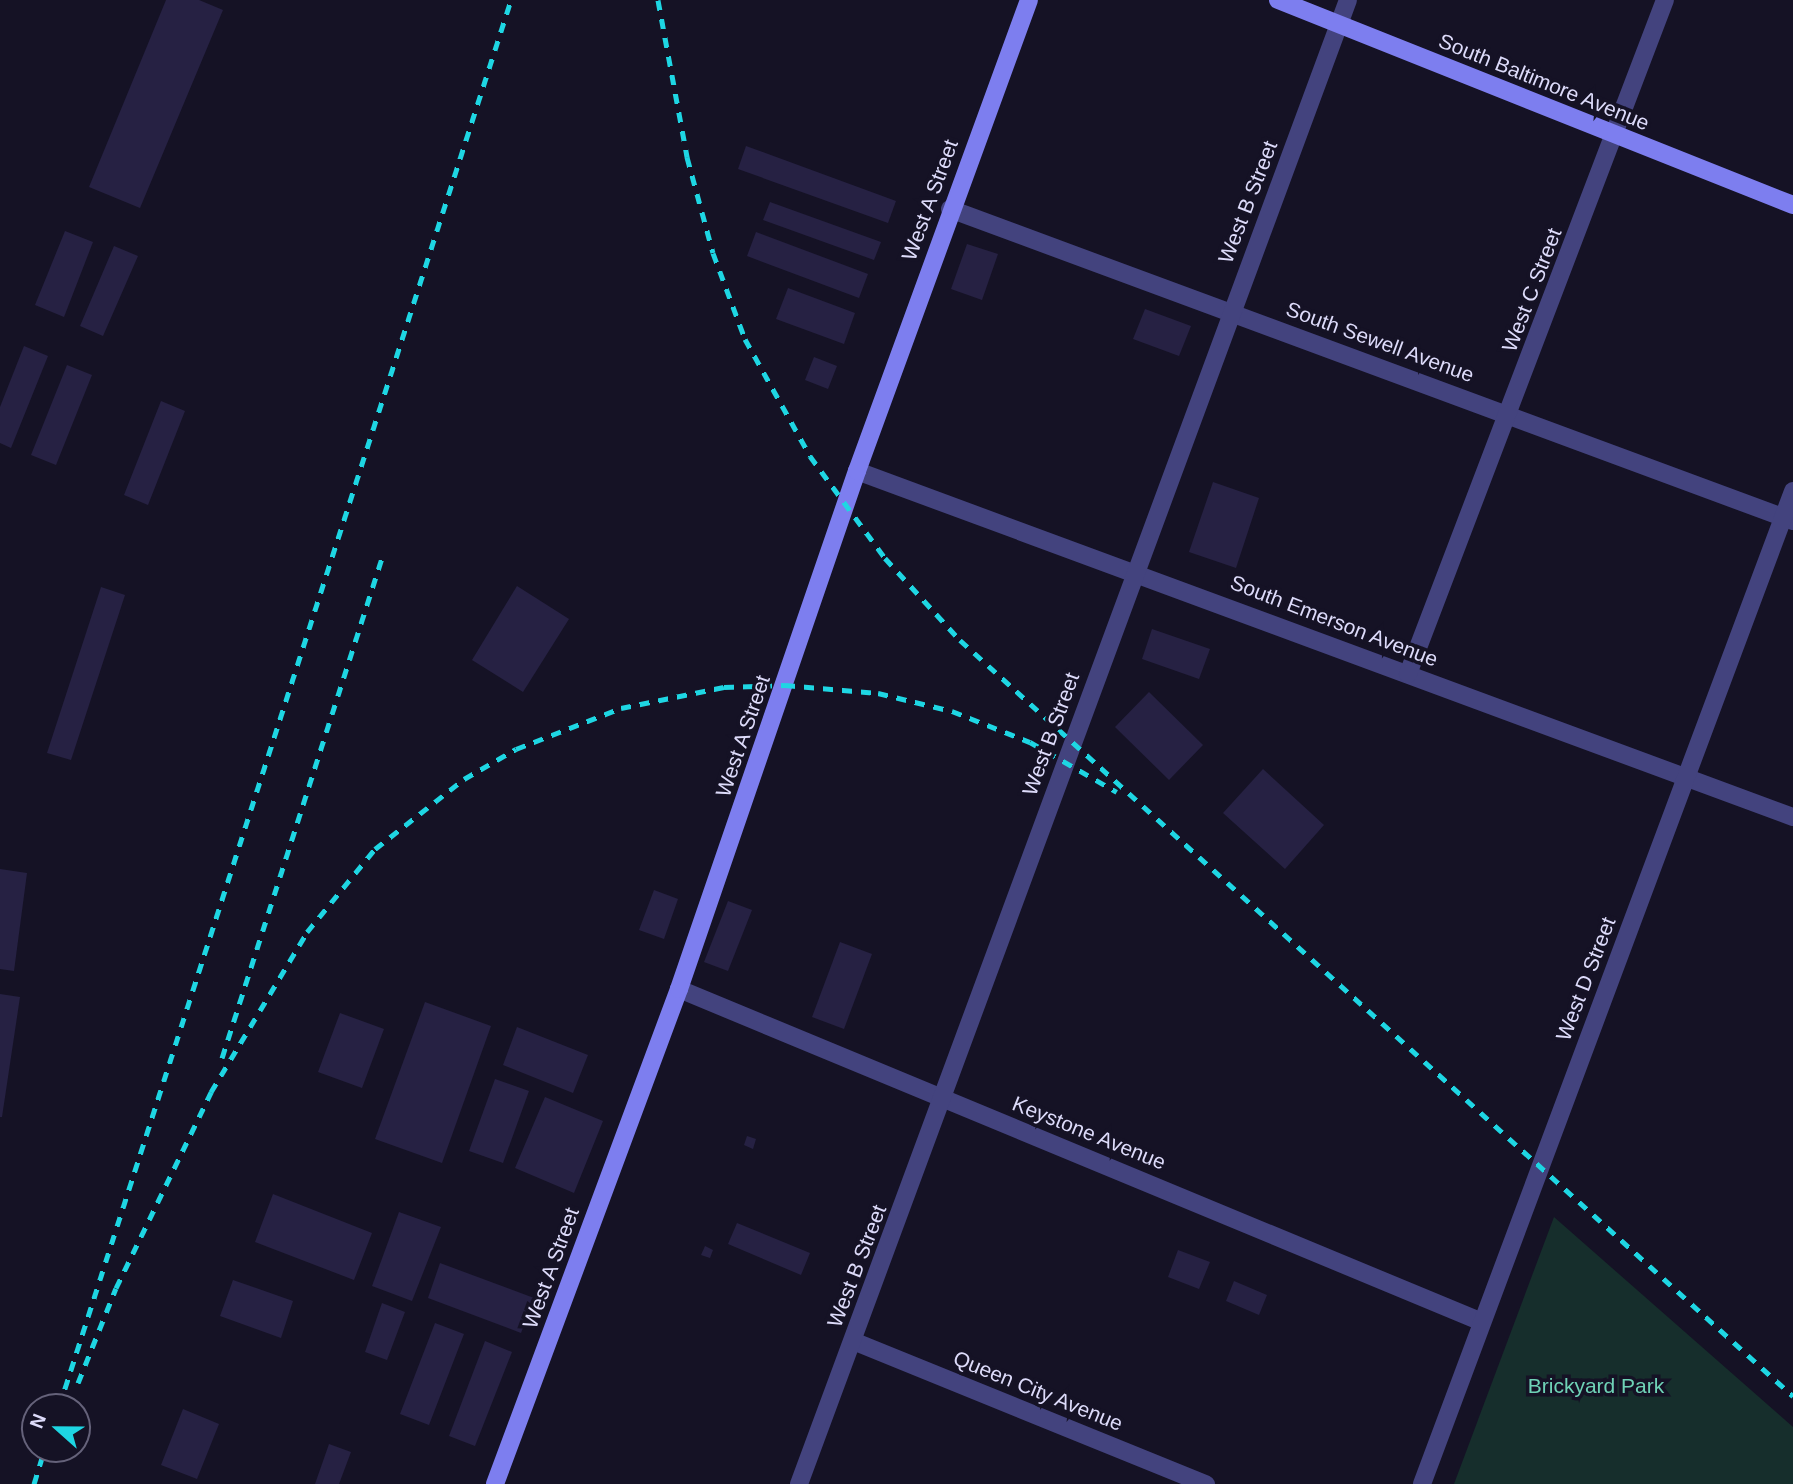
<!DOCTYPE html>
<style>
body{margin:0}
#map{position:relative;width:1793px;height:1484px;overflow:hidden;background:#151225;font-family:Arial,sans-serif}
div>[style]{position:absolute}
.green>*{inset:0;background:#162e2c}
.building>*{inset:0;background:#262143}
.street>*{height:18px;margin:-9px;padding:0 9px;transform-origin:9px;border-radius:9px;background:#43437e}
.secondary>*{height:18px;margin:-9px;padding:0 9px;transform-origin:9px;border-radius:9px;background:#7d7eef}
.rail>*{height:5px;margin-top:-2.5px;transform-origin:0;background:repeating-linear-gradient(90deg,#1ed6e3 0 10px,transparent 0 19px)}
span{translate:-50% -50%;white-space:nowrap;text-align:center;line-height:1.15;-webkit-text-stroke:7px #151225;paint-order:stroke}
.street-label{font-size:21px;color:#dddbfa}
.park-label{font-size:21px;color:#6fd2b6}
.north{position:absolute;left:21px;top:1393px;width:70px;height:70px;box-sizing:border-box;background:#151225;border:2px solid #65627a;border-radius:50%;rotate:291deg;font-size:19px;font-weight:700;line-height:28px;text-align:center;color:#dddbfa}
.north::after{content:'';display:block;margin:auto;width:24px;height:32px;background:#1ed6e3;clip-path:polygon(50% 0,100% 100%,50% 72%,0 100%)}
</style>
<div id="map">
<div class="green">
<i style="clip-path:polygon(1554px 1217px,1793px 1427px,1793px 1484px,1454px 1484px)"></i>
</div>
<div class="building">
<i style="clip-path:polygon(166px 0,199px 0,223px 10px,140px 208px,89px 187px)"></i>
<i style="clip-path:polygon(746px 146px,896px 201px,888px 223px,738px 169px)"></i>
<i style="clip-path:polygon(770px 202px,881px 242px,874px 260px,763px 220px)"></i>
<i style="clip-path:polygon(65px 231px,93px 242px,64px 317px,35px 305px)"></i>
<i style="clip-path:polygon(756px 232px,868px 274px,859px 298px,747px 256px)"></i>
<i style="clip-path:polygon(967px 244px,998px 254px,982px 300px,951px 289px)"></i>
<i style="clip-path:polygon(114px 246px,138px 256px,103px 336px,80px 326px)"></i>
<i style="clip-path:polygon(788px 288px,855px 313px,844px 344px,776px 319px)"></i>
<i style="clip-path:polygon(1145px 309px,1191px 326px,1179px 356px,1133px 339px)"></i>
<i style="clip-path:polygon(24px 346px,48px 356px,11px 448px,0 443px,0 407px)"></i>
<i style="clip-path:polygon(814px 357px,837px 366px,828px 389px,805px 380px)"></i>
<i style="clip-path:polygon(67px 365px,92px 375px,56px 465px,31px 455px)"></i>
<i style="clip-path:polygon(161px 401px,185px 411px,148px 505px,124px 495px)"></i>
<i style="clip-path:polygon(1213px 482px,1259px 498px,1236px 568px,1189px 552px)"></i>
<i style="clip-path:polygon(517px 586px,569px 619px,523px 692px,472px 660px)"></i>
<i style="clip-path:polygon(101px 587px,125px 595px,71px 760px,47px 753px)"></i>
<i style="clip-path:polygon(1152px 629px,1210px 649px,1199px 679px,1142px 659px)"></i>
<i style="clip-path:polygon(1149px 692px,1203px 745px,1169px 780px,1115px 727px)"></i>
<i style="clip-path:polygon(1263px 769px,1324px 825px,1285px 869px,1223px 813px)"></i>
<i style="clip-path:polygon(0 869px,27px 873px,14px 971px,0 969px)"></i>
<i style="clip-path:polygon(654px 890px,678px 899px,664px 939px,639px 930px)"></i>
<i style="clip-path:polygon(728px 901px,752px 910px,728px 971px,704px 962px)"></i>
<i style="clip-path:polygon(840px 942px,872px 954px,844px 1029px,812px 1017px)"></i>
<i style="clip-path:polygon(0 994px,20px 997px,2px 1117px,0 1117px)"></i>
<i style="clip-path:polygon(425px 1002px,491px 1026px,442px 1163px,375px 1139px)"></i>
<i style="clip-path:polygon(340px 1013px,384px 1029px,362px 1088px,318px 1072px)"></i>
<i style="clip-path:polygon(517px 1027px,588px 1055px,573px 1093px,503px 1065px)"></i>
<i style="clip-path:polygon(495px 1079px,529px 1091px,503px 1163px,469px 1151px)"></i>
<i style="clip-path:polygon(545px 1097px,603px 1121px,574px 1193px,515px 1168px)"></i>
<i style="clip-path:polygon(747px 1136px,756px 1139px,753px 1149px,744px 1145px)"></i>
<i style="clip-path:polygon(273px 1194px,372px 1233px,354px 1280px,255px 1242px)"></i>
<i style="clip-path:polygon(399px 1212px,441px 1227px,412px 1301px,372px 1286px)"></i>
<i style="clip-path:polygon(737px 1223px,810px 1253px,801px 1275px,728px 1244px)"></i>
<i style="clip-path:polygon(705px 1246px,713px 1250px,710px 1258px,701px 1255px)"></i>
<i style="clip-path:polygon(1178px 1250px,1210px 1262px,1199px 1289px,1168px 1277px)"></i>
<i style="clip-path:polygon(440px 1263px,534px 1298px,521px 1333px,428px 1298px)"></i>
<i style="clip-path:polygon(233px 1280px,293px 1301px,281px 1338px,220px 1316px)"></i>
<i style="clip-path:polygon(1234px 1281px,1267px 1295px,1259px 1315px,1226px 1301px)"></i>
<i style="clip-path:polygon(382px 1303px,405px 1312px,387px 1360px,365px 1352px)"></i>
<i style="clip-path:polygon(435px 1323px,464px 1334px,429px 1425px,400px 1414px)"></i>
<i style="clip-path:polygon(485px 1341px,512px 1352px,475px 1446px,449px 1436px)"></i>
<i style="clip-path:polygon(183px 1409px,219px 1424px,197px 1479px,161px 1465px)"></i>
<i style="clip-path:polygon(329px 1444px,351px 1452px,339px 1484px,315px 1484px)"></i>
</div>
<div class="street">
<i style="left:950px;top:209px;width:899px;rotate:20.31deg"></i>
<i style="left:857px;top:471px;width:998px;rotate:20.29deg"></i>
<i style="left:1408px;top:674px;width:721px;rotate:-69.13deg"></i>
<i style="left:679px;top:989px;width:869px;rotate:22.52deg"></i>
<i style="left:853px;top:1341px;width:381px;rotate:22.1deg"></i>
<i style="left:799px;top:1484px;width:1582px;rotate:-69.7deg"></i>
<i style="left:1422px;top:1484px;width:1060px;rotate:-69.51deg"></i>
</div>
<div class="secondary">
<i style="left:1278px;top:0;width:554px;rotate:21.71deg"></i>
<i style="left:495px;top:1484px;width:528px;rotate:-69.61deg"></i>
<i style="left:679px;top:989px;width:548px;rotate:-71.04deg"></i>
<i style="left:857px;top:471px;width:501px;rotate:-69.94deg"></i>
</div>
<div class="rail">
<i style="left:658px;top:0;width:160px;rotate:79.5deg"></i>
<i style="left:687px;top:157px;width:99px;rotate:74.8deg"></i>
<i style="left:713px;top:253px;width:92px;rotate:69.6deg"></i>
<i style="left:745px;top:339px;width:134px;rotate:60.9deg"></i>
<i style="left:810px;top:456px;width:127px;rotate:53.7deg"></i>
<i style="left:885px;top:558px;width:111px;rotate:47.6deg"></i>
<i style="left:960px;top:640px;width:1125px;rotate:42.23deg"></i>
<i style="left:222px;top:1058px;width:525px;rotate:-72.26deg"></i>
<i style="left:78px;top:1383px;width:102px;rotate:-68.2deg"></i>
<i style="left:116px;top:1288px;width:218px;rotate:-64.1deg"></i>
<i style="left:211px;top:1092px;width:187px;rotate:-59deg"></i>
<i style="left:307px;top:932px;width:107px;rotate:-50.7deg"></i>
<i style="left:375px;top:849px;width:113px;rotate:-38.2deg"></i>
<i style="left:464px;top:779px;width:60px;rotate:-30deg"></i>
<i style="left:516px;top:749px;width:113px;rotate:-21.3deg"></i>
<i style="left:621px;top:708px;width:105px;rotate:-11.5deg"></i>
<i style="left:724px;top:687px;width:61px;rotate:-1.9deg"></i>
<i style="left:785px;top:685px;width:93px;rotate:4.9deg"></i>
<i style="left:878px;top:693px;width:76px;rotate:13.7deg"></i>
<i style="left:952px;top:711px;width:84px;rotate:21.7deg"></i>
<i style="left:1030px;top:742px;width:100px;rotate:29.9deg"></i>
<i style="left:59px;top:1407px;width:1478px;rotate:-72.19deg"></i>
<i style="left:34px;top:1484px;width:37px;rotate:-73deg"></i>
</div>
<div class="street-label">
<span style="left:1544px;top:82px;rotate:22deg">South Baltimore Avenue</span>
<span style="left:930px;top:200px;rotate:-70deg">West A Street</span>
<span style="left:1248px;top:202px;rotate:-69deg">West B Street</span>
<span style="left:1532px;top:290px;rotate:-69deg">West C Street</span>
<span style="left:1380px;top:342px;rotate:20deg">South Sewell Avenue</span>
<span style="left:1334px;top:621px;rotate:21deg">South Emerson Avenue</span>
<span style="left:1051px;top:734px;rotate:-70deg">West B Street</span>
<span style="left:743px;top:736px;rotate:-71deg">West A Street</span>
<span style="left:1586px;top:979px;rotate:-69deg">West D Street</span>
<span style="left:1089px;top:1133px;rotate:22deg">Keystone Avenue</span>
<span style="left:857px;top:1266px;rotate:-69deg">West B Street</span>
<span style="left:551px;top:1268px;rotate:-70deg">West A Street</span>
<span style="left:1038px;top:1391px;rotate:22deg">Queen City Avenue</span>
</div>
<div class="park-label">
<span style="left:1596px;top:1386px">Brickyard Park</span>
</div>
<div class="north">N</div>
</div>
